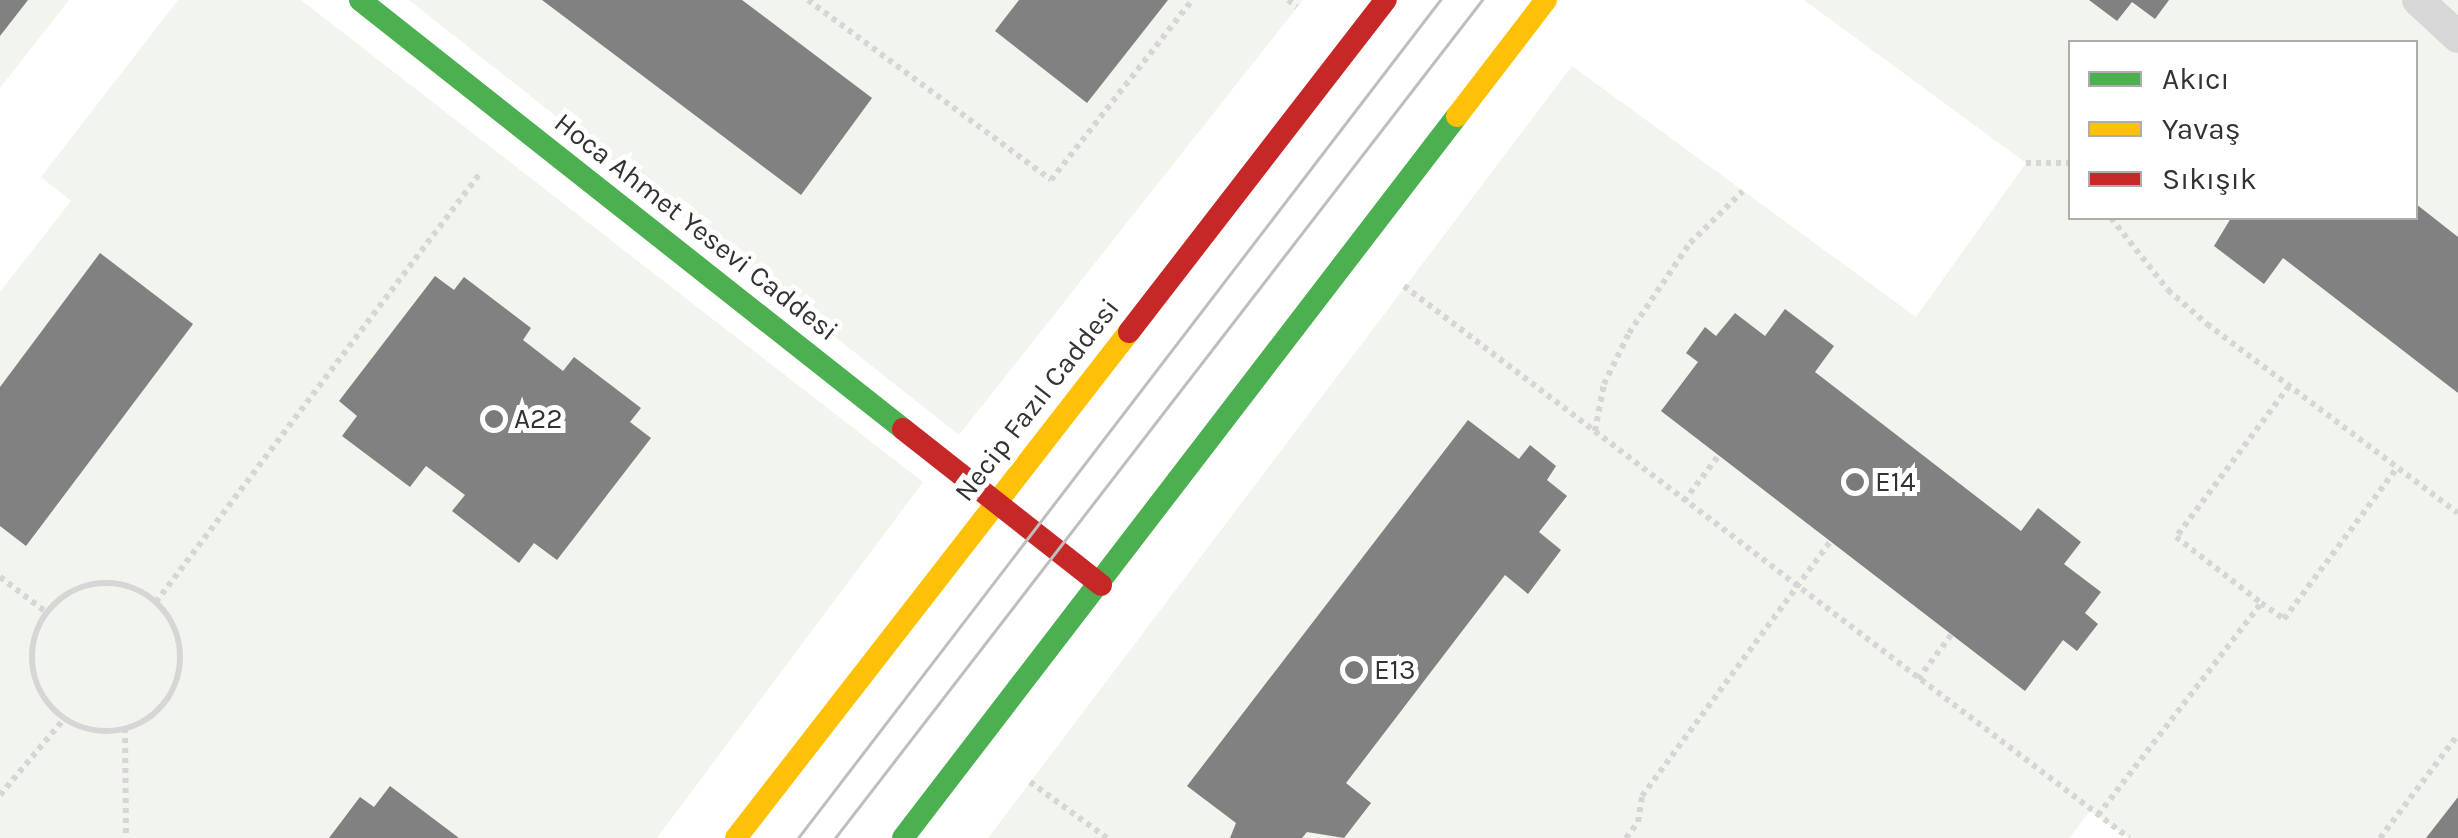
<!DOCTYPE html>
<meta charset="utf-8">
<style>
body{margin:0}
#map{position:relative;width:2458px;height:838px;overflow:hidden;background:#fff;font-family:Karla,sans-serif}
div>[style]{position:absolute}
.green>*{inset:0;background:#f1f5ed}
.building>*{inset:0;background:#818181}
.path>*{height:6px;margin-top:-3px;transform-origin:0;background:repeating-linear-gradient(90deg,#d6d6d6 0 5px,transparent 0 10px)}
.path>.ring{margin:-3px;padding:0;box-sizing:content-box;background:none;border:6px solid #d6d6d6;border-radius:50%}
.lane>*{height:32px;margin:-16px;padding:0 16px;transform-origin:16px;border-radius:16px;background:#d7d7d7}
.fast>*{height:22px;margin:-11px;padding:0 11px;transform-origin:11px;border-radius:11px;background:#4caf50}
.slow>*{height:22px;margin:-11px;padding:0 11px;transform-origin:11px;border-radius:11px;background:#ffc107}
.jam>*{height:22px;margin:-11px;padding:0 11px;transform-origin:11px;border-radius:11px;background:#c62828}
.tram>*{height:2.5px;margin:-1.25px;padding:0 1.25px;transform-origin:1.25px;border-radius:1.25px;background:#bebebe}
.dots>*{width:28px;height:28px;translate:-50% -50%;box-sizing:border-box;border:5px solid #fff;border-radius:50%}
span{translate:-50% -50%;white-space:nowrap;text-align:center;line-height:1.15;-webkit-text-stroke:10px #fff;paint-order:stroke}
.street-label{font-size:28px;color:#333}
.poi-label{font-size:28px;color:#333}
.left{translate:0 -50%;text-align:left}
.legend{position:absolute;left:2068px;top:40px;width:350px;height:180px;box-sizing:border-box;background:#fff;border:2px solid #adadad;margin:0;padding:12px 18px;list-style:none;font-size:30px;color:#333}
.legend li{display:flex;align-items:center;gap:20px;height:50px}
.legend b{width:50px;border:2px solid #adadad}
</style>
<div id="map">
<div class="green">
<i style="clip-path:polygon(0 0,69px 0,0 88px)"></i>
<i style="clip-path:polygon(178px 0,301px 0,923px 482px,657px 838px,0 838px,0 292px,71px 201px,41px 177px)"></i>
<i style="clip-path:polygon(409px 0,1303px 0,959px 435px)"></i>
<i style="clip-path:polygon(evenodd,1804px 0,2458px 0,2458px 838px,2129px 838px,2090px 811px,2069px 838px,988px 838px,1572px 66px,1916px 317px,2026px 163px,1804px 0,2070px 42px,2416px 42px,2416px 218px,2070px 218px,2070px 42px)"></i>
</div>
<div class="building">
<i style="clip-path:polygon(0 0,28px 0,0 36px)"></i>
<i style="clip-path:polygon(542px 0,742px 0,872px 98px,801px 195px)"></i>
<i style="clip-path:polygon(1019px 0,1168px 0,1087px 103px,995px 31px)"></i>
<i style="clip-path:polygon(2089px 0,2169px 0,2155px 19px,2132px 2px,2117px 21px)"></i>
<i style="clip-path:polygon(2416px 204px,2458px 237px,2458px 393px,2283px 258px,2264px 284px,2214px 246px,2231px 218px,2416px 218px)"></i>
<i style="clip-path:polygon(100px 253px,193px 324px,26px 546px,0 526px,0 387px)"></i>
<i style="clip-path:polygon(435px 276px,454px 290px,464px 277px,531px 328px,523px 340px,563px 371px,574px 357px,641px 408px,630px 422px,651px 438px,557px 560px,534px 543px,519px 563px,452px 511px,465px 495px,426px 466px,410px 487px,342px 436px,357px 416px,339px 401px)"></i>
<i style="clip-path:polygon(1785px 309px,1834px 346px,1815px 372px,2021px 531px,2038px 508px,2081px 542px,2064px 564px,2101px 592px,2085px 613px,2098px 624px,2077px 651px,2063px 640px,2025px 691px,1661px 411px,1698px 362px,1686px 353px,1705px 327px,1716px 336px,1735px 313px,1765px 336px)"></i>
<i style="clip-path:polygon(1468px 420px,1519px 459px,1530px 445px,1556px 466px,1547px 480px,1567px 496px,1539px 532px,1561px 550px,1528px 594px,1505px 575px,1346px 783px,1371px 803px,1344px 838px,1307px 832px,1302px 838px,1230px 838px,1236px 823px,1187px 786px)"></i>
<i style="clip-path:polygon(390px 786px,459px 838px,329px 838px,360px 797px,374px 807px)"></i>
<i style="clip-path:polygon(2458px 797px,2458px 838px,2426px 838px)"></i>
</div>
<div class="path">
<i style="left:808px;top:0;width:302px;rotate:36.5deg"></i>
<i style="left:1051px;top:180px;width:229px;rotate:-51.9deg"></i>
<i style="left:1288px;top:0;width:11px;rotate:38deg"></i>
<i style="left:2026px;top:163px;width:44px"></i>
<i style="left:2111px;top:218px;width:92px;rotate:51.6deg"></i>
<i style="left:2168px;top:290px;width:52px;rotate:41.1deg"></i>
<i style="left:2207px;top:324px;width:314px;rotate:37deg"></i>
<i style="left:1404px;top:286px;width:911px;rotate:37.28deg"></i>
<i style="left:2289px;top:386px;width:189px;rotate:126.8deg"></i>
<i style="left:2176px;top:537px;width:108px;rotate:37.8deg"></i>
<i style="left:2261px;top:603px;width:28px;rotate:35deg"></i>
<i style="left:2284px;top:619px;width:189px;rotate:-53.2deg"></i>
<i style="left:1595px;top:431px;width:48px;rotate:-79.2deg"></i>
<i style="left:1604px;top:384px;width:57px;rotate:-63.9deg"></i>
<i style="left:1629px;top:333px;width:109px;rotate:-55.9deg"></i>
<i style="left:1690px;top:243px;width:74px;rotate:-44.5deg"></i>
<i style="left:1684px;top:501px;width:58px;rotate:-52.7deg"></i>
<i style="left:0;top:577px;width:58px;rotate:37.3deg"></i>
<i class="ring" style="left:32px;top:583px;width:142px;height:142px"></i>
<i style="left:156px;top:602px;width:539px;rotate:-52.92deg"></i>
<i style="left:1918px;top:679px;width:55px;rotate:-53.1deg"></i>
<i style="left:125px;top:728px;width:110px;rotate:89.5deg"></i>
<i style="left:1030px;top:782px;width:95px;rotate:36deg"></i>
<i style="left:0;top:795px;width:99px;rotate:-49.9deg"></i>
<i style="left:2098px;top:815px;width:267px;rotate:-52.4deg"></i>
<i style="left:1626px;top:838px;width:20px;rotate:-53deg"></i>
<i style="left:1638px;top:822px;width:26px;rotate:-81deg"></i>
<i style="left:1642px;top:796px;width:316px;rotate:-53.5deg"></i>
<i style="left:2380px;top:838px;width:129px;rotate:-52.9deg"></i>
</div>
<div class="lane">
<i style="left:2418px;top:0;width:54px;rotate:42.8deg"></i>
</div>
<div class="fast">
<i style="left:360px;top:0;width:692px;rotate:38.31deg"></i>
<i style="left:903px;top:838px;width:910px;rotate:-52.5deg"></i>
</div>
<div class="slow">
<i style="left:1457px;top:116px;width:146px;rotate:-52.5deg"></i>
<i style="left:736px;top:838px;width:641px;rotate:-52.16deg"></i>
</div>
<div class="jam">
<i style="left:1129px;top:332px;width:420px;rotate:-52.3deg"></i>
<i style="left:903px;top:429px;width:252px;rotate:38.2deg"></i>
</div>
<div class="tram">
<i style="left:798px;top:838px;width:1056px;rotate:-52.54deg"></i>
<i style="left:835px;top:838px;width:1059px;rotate:-52.33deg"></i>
</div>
<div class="dots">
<i style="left:494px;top:419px;background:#7a7a7a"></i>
<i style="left:1855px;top:482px;background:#7a7a7a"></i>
<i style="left:1354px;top:670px;background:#7a7a7a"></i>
</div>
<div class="street-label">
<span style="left:696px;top:227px;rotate:38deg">Hoca Ahmet Yesevi Caddesi</span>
<span style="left:1037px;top:400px;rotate:-52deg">Necip Fazıl Caddesi</span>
</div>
<div class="poi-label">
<span class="left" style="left:514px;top:419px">A22</span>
<span class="left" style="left:1875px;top:482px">E14</span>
<span class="left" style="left:1374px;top:670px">E13</span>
</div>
<ul class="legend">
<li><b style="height:12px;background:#4caf50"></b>Akıcı</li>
<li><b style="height:12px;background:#ffc107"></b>Yavaş</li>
<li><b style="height:12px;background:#c62828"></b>Sıkışık</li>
</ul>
</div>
